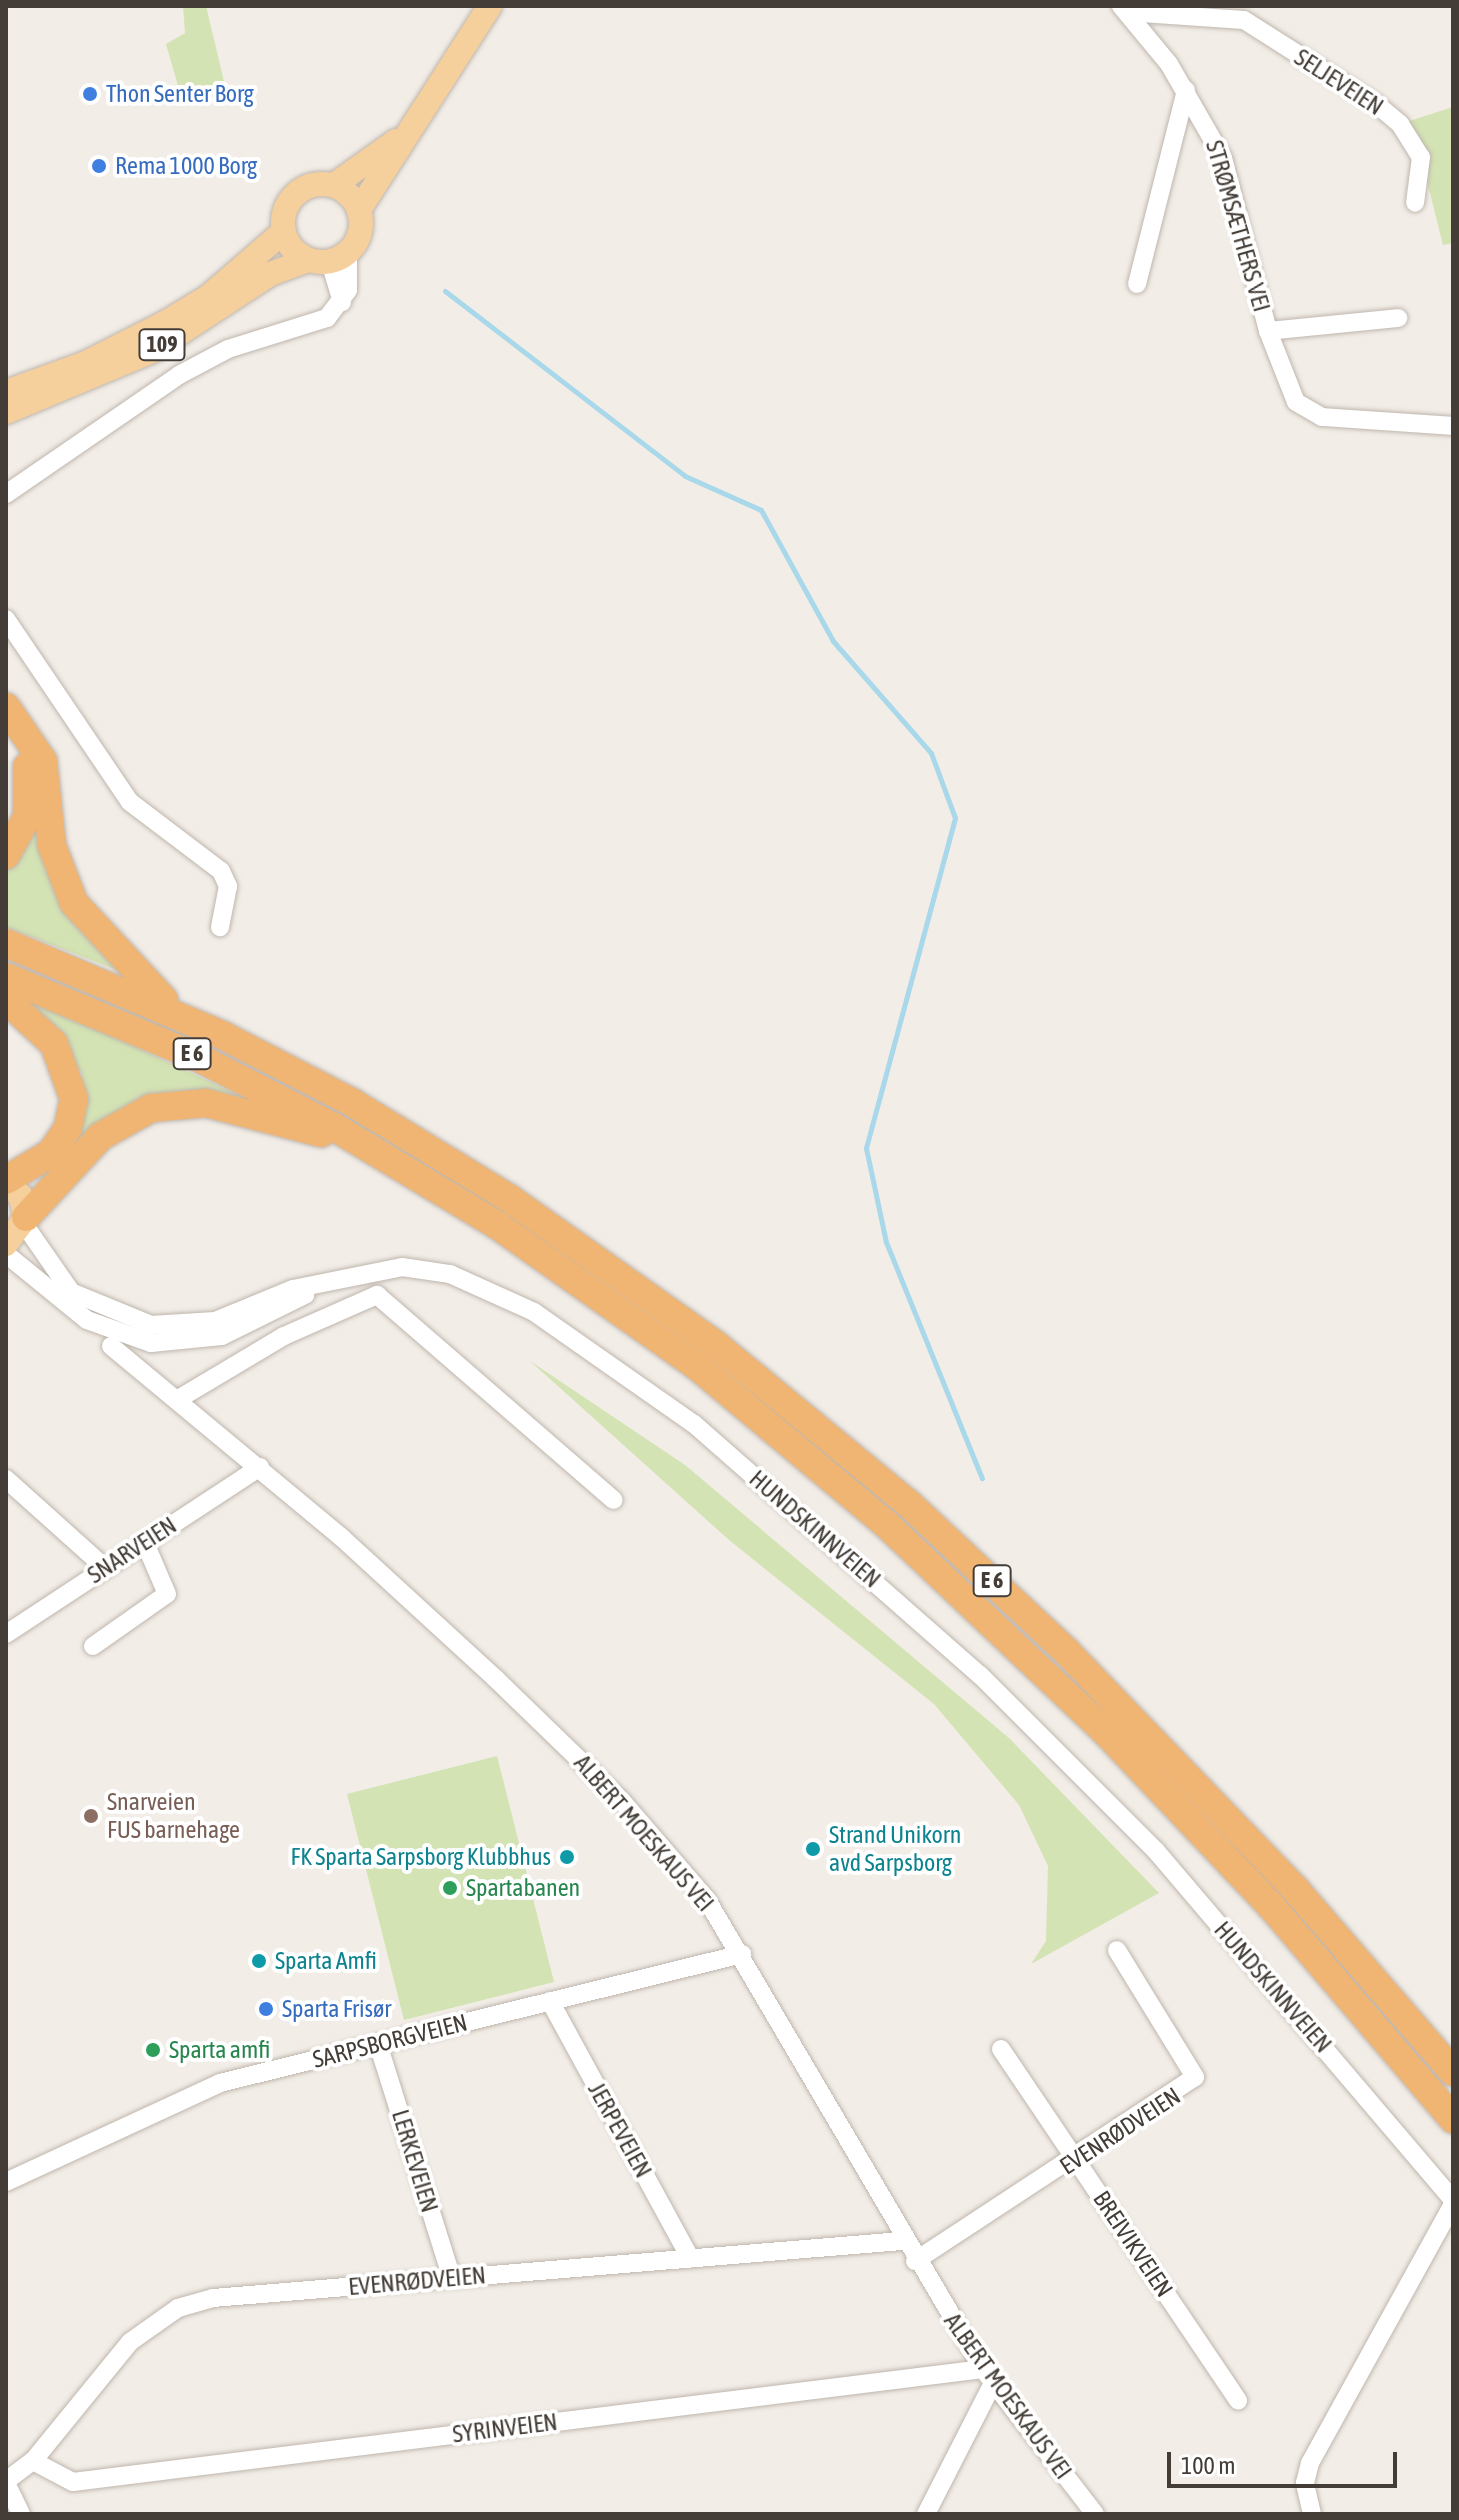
<!DOCTYPE html>
<meta charset="utf-8">
<style>
body{margin:0}
#map{position:relative;width:1459px;height:2520px;overflow:hidden;background:#f2ede7;font-family:"Asap Condensed",sans-serif}
div>[style]{position:absolute}
.green>*{inset:0;background:#d4e3b3}
.stream>*{height:5px;margin:-2.5px;padding:0 2.5px;transform-origin:2.5px;border-radius:2.5px;background:#a8d8e9}
.roads{filter:drop-shadow(0 0 2px #bfb6ad) drop-shadow(0 0 2px #bfb6ad)}
.minor>*{height:18px;margin:-9px;padding:0 9px;transform-origin:9px;border-radius:9px;background:#fff}
.major>*{height:24px;margin:-12px;padding:0 12px;transform-origin:12px;border-radius:12px;background:#f5d09d}
.major>.ring{margin:-12px;padding:0;box-sizing:content-box;background:none;border:24px solid #f5d09d;border-radius:50%}
.highway>*{height:28px;margin:-14px;padding:0 14px;transform-origin:14px;border-radius:14px;background:#f1b573}
.dots>*{width:22px;height:22px;translate:-50% -50%;box-sizing:border-box;border:4px solid #fff;border-radius:50%}
span{translate:-50% -50%;white-space:nowrap;text-align:center;line-height:1.15;-webkit-text-stroke:8px #fff;paint-order:stroke}
.shield-label span{padding:2px 6px;background:#fff;border:2px solid;border-radius:6px;-webkit-text-stroke-width:0}
.shield-label{font-size:22px;color:#443d37;font-weight:700}
.street-label{font-size:24px;color:#443d37}
.shop-label{font-size:24px;color:#366cbe}
.left{translate:0 -50%;text-align:left}
.education-label{font-size:24px;color:#785e54}
.culture-label{font-size:24px;color:#0d838f}
.right{translate:-100% -50%;text-align:right}
.leisure-label{font-size:24px;color:#27864d}
.frame{position:absolute;inset:0;border:8px solid #443d37;pointer-events:none}
.scale{position:absolute;left:1167px;top:2452px;width:230px;height:36px;box-sizing:border-box;border:4px solid #443d37;border-top:0;padding-left:10px;font-size:24px;line-height:28px;white-space:nowrap;color:#443d37;-webkit-text-stroke:6px #fff;paint-order:stroke}
</style>
<div id="map">
<div class="green">
<i style="clip-path:polygon(183px 6px,206px 6px,227px 94px,193px 103px,189px 86px,179px 89px,166px 44px,185px 33px)"></i>
<i style="clip-path:polygon(1453px 107px,1453px 243px,1443px 245px,1421px 157px,1400px 124px)"></i>
<i style="clip-path:polygon(33px 821px,119px 971px,6px 927px,6px 869px)"></i>
<i style="clip-path:polygon(12px 995px,82px 1022px,264px 1107px,215px 1095px,76px 1147px,70px 1142px,84px 1094px,81px 1072px)"></i>
<i style="clip-path:polygon(530px 1361px,685px 1465px,1009px 1738px,1159px 1893px,1031px 1964px,1046px 1941px,1048px 1866px,1019px 1805px,934px 1704px,729px 1540px)"></i>
<i style="clip-path:polygon(497px 1756px,554px 1982px,404px 2020px,347px 1794px)"></i>
</div>
<div class="stream">
<i style="left:445px;top:291px;width:303px;rotate:37.6deg"></i>
<i style="left:685px;top:476px;width:83px;rotate:24.1deg"></i>
<i style="left:761px;top:510px;width:149px;rotate:61.2deg"></i>
<i style="left:833px;top:641px;width:149px;rotate:48.8deg"></i>
<i style="left:931px;top:753px;width:69px;rotate:69.7deg"></i>
<i style="left:955px;top:818px;width:342px;rotate:105.1deg"></i>
<i style="left:866px;top:1148px;width:96px;rotate:78deg"></i>
<i style="left:886px;top:1242px;width:255px;rotate:67.9deg"></i>
</div>
<div class="roads">
<div class="minor">
<i style="left:1121px;top:6px;width:75px;rotate:50.4deg"></i>
<i style="left:1169px;top:64px;width:108px;rotate:60.1deg"></i>
<i style="left:1223px;top:158px;width:179px;rotate:75.4deg"></i>
<i style="left:1268px;top:331px;width:76px;rotate:68.5deg"></i>
<i style="left:1296px;top:402px;width:30px;rotate:30deg"></i>
<i style="left:1322px;top:417px;width:131px;rotate:3.9deg"></i>
<i style="left:1127px;top:12px;width:117px;rotate:3.9deg"></i>
<i style="left:1244px;top:20px;width:155px;rotate:32.4deg"></i>
<i style="left:1375px;top:103px;width:33px;rotate:40deg"></i>
<i style="left:1400px;top:124px;width:39px;rotate:58deg"></i>
<i style="left:1421px;top:157px;width:46px;rotate:97.4deg"></i>
<i style="left:330px;top:262px;width:42px;rotate:73.3deg"></i>
<i style="left:1137px;top:284px;width:200px;rotate:-75.8deg"></i>
<i style="left:1268px;top:331px;width:131px;rotate:-5.7deg"></i>
<i style="left:6px;top:494px;width:210px;rotate:-34.5deg"></i>
<i style="left:179px;top:375px;width:55px;rotate:-28deg"></i>
<i style="left:228px;top:349px;width:104px;rotate:-17.4deg"></i>
<i style="left:327px;top:318px;width:35px;rotate:-53deg"></i>
<i style="left:348px;top:290px;width:37px;rotate:-90deg"></i>
<i style="left:6px;top:619px;width:221px;rotate:55.9deg"></i>
<i style="left:130px;top:802px;width:114px;rotate:37.2deg"></i>
<i style="left:221px;top:871px;width:17px;rotate:65deg"></i>
<i style="left:228px;top:886px;width:42px;rotate:101deg"></i>
<i style="left:24px;top:1224px;width:83px;rotate:55.3deg"></i>
<i style="left:71px;top:1292px;width:87px;rotate:22.4deg"></i>
<i style="left:151px;top:1325px;width:64px;rotate:-3.6deg"></i>
<i style="left:215px;top:1321px;width:84px;rotate:-22.3deg"></i>
<i style="left:293px;top:1289px;width:111px;rotate:-11.4deg"></i>
<i style="left:402px;top:1267px;width:49px;rotate:8.3deg"></i>
<i style="left:450px;top:1274px;width:92px;rotate:24.3deg"></i>
<i style="left:534px;top:1312px;width:195px;rotate:35deg"></i>
<i style="left:694px;top:1424px;width:381px;rotate:41.3deg"></i>
<i style="left:980px;top:1675px;width:249px;rotate:45deg"></i>
<i style="left:1156px;top:1851px;width:458px;rotate:49.6deg"></i>
<i style="left:6px;top:1254px;width:104px;rotate:39.2deg"></i>
<i style="left:87px;top:1320px;width:68px;rotate:19.8deg"></i>
<i style="left:151px;top:1343px;width:71px;rotate:-5.6deg"></i>
<i style="left:222px;top:1336px;width:93px;rotate:-26.3deg"></i>
<i style="left:111px;top:1346px;width:299px;rotate:39.7deg"></i>
<i style="left:341px;top:1537px;width:210px;rotate:42.5deg"></i>
<i style="left:496px;top:1679px;width:174px;rotate:44.1deg"></i>
<i style="left:621px;top:1800px;width:132px;rotate:49.3deg"></i>
<i style="left:707px;top:1900px;width:544px;rotate:59.52deg"></i>
<i style="left:983px;top:2369px;width:183px;rotate:52.3deg"></i>
<i style="left:180px;top:1398px;width:121px;rotate:-30.8deg"></i>
<i style="left:284px;top:1336px;width:102px;rotate:-23.8deg"></i>
<i style="left:377px;top:1295px;width:313px;rotate:40.9deg"></i>
<i style="left:6px;top:1479px;width:132px;rotate:41.9deg"></i>
<i style="left:6px;top:1634px;width:304px;rotate:-33.3deg"></i>
<i style="left:93px;top:1646px;width:90px;rotate:-35.1deg"></i>
<i style="left:167px;top:1594px;width:56px;rotate:-113.3deg"></i>
<i style="left:550px;top:2001px;width:293px;rotate:61.4deg"></i>
<i style="left:378px;top:2044px;width:245px;rotate:72.5deg"></i>
<i style="left:1001px;top:2049px;width:424px;rotate:56deg"></i>
<i style="left:6px;top:2182px;width:236px;rotate:-24.8deg"></i>
<i style="left:220px;top:2083px;width:538px;rotate:-13.88deg"></i>
<i style="left:915px;top:2261px;width:335px;rotate:-33.3deg"></i>
<i style="left:1195px;top:2077px;width:149px;rotate:-121.6deg"></i>
<i style="left:33px;top:2461px;width:45px;rotate:27.7deg"></i>
<i style="left:73px;top:2482px;width:917px;rotate:-7.08deg"></i>
<i style="left:6px;top:2481px;width:34px;rotate:-37deg"></i>
<i style="left:33px;top:2461px;width:154px;rotate:-50.8deg"></i>
<i style="left:130px;top:2342px;width:59px;rotate:-35.3deg"></i>
<i style="left:178px;top:2308px;width:36px;rotate:-16deg"></i>
<i style="left:213px;top:2298px;width:691px;rotate:-4.73deg"></i>
<i style="left:6px;top:2483px;width:34px;rotate:64deg"></i>
<i style="left:926px;top:2514px;width:147px;rotate:-62.9deg"></i>
<i style="left:1312px;top:2514px;width:32px;rotate:-103deg"></i>
<i style="left:1305px;top:2483px;width:21px;rotate:-76deg"></i>
<i style="left:1310px;top:2463px;width:296px;rotate:-61.1deg"></i>
</div>
<div class="major">
<i class="ring" style="left:283px;top:184px;width:54px;height:54px"></i>
<i style="left:334px;top:185px;width:76px;rotate:-35.4deg"></i>
<i style="left:359px;top:210px;width:242px;rotate:-57.3deg"></i>
<i style="left:6px;top:392px;width:85px;rotate:-19.9deg"></i>
<i style="left:86px;top:363px;width:89px;rotate:-26.9deg"></i>
<i style="left:165px;top:323px;width:50px;rotate:-31.2deg"></i>
<i style="left:208px;top:297px;width:99px;rotate:-40.9deg"></i>
<i style="left:6px;top:412px;width:160px;rotate:-22.7deg"></i>
<i style="left:154px;top:350px;width:139px;rotate:-33.2deg"></i>
<i style="left:270px;top:274px;width:40px;rotate:-20.2deg"></i>
<i style="left:6px;top:1184px;width:18px;rotate:38deg"></i>
<i style="left:20px;top:1195px;width:23px;rotate:75deg"></i>
<i style="left:26px;top:1217px;width:34px;rotate:127deg"></i>
</div>
<div class="highway">
<i style="left:6px;top:707px;width:65px;rotate:55.6deg"></i>
<i style="left:43px;top:761px;width:85px;rotate:84deg"></i>
<i style="left:52px;top:846px;width:61px;rotate:68.9deg"></i>
<i style="left:74px;top:903px;width:132px;rotate:47.1deg"></i>
<i style="left:6px;top:855px;width:43px;rotate:-61.1deg"></i>
<i style="left:27px;top:817px;width:50px;rotate:-90deg"></i>
<i style="left:6px;top:943px;width:237px;rotate:23.1deg"></i>
<i style="left:224px;top:1036px;width:145px;rotate:27.4deg"></i>
<i style="left:353px;top:1103px;width:184px;rotate:31.4deg"></i>
<i style="left:510px;top:1199px;width:252px;rotate:35.3deg"></i>
<i style="left:716px;top:1345px;width:249px;rotate:39.5deg"></i>
<i style="left:908px;top:1503px;width:216px;rotate:43.1deg"></i>
<i style="left:1066px;top:1651px;width:332px;rotate:46.1deg"></i>
<i style="left:1296px;top:1890px;width:240px;rotate:49.2deg"></i>
<i style="left:6px;top:977px;width:207px;rotate:22.7deg"></i>
<i style="left:197px;top:1057px;width:154px;rotate:27.1deg"></i>
<i style="left:334px;top:1127px;width:190px;rotate:31deg"></i>
<i style="left:497px;top:1225px;width:245px;rotate:35.2deg"></i>
<i style="left:697px;top:1366px;width:246px;rotate:39.9deg"></i>
<i style="left:886px;top:1524px;width:299px;rotate:43.4deg"></i>
<i style="left:1103px;top:1729px;width:245px;rotate:46.5deg"></i>
<i style="left:1272px;top:1907px;width:279px;rotate:49.5deg"></i>
<i style="left:6px;top:1000px;width:65px;rotate:42.5deg"></i>
<i style="left:54px;top:1044px;width:59px;rotate:70deg"></i>
<i style="left:74px;top:1099px;width:30px;rotate:102deg"></i>
<i style="left:68px;top:1128px;width:30px;rotate:124deg"></i>
<i style="left:51px;top:1153px;width:52px;rotate:149deg"></i>
<i style="left:26px;top:1217px;width:110px;rotate:-47.2deg"></i>
<i style="left:101px;top:1136px;width:57px;rotate:-29.2deg"></i>
<i style="left:151px;top:1108px;width:55px;rotate:-5.2deg"></i>
<i style="left:206px;top:1103px;width:119px;rotate:14.6deg"></i>
</div>
</div>
<div class="dots">
<i style="left:90px;top:94px;background:#3f7fe0"></i>
<i style="left:99px;top:166px;background:#3f7fe0"></i>
<i style="left:91px;top:1816px;background:#8d6e63"></i>
<i style="left:813px;top:1849px;background:#0f9aa8"></i>
<i style="left:567px;top:1857px;background:#0f9aa8"></i>
<i style="left:450px;top:1888px;background:#2e9e5b"></i>
<i style="left:259px;top:1961px;background:#0f9aa8"></i>
<i style="left:266px;top:2009px;background:#3f7fe0"></i>
<i style="left:153px;top:2050px;background:#2e9e5b"></i>
</div>
<div class="shield-label">
<span style="left:162px;top:345px">109</span>
<span style="left:192px;top:1054px">E 6</span>
<span style="left:992px;top:1581px">E 6</span>
</div>
<div class="street-label">
<span style="left:1339px;top:82px;rotate:33deg">SELJEVEIEN</span>
<span style="left:1238px;top:226px;rotate:74deg">STRØMSÆTHERS VEI</span>
<span style="left:815px;top:1529px;rotate:41deg">HUNDSKINNVEIEN</span>
<span style="left:132px;top:1550px;rotate:-33deg">SNARVEIEN</span>
<span style="left:644px;top:1833px;rotate:49deg">ALBERT MOESKAUS VEI</span>
<span style="left:1273px;top:1987px;rotate:49deg">HUNDSKINNVEIEN</span>
<span style="left:390px;top:2041px;rotate:-14deg">SARPSBORGVEIEN</span>
<span style="left:620px;top:2130px;rotate:61deg">JERPEVEIEN</span>
<span style="left:1120px;top:2131px;rotate:-33deg">EVENRØDVEIEN</span>
<span style="left:415px;top:2161px;rotate:73deg">LERKEVEIEN</span>
<span style="left:1133px;top:2244px;rotate:56deg">BREIVIKVEIEN</span>
<span style="left:417px;top:2281px;rotate:-5deg">EVENRØDVEIEN</span>
<span style="left:1008px;top:2396px;rotate:54deg">ALBERT MOESKAUS VEI</span>
<span style="left:505px;top:2428px;rotate:-7deg">SYRINVEIEN</span>
</div>
<div class="shop-label">
<span class="left" style="left:106px;top:94px">Thon Senter Borg</span>
<span class="left" style="left:115px;top:166px">Rema 1000 Borg</span>
<span class="left" style="left:282px;top:2009px">Sparta Frisør</span>
</div>
<div class="education-label">
<span class="left" style="left:107px;top:1816px">Snarveien<br>FUS barnehage</span>
</div>
<div class="culture-label">
<span class="left" style="left:829px;top:1849px">Strand Unikorn<br>avd Sarpsborg</span>
<span class="right" style="left:551px;top:1857px">FK Sparta Sarpsborg Klubbhus</span>
<span class="left" style="left:275px;top:1961px">Sparta Amfi</span>
</div>
<div class="leisure-label">
<span class="left" style="left:466px;top:1888px">Spartabanen</span>
<span class="left" style="left:169px;top:2050px">Sparta amfi</span>
</div>
<div class="frame"></div>
<div class="scale">100 m</div>
</div>
